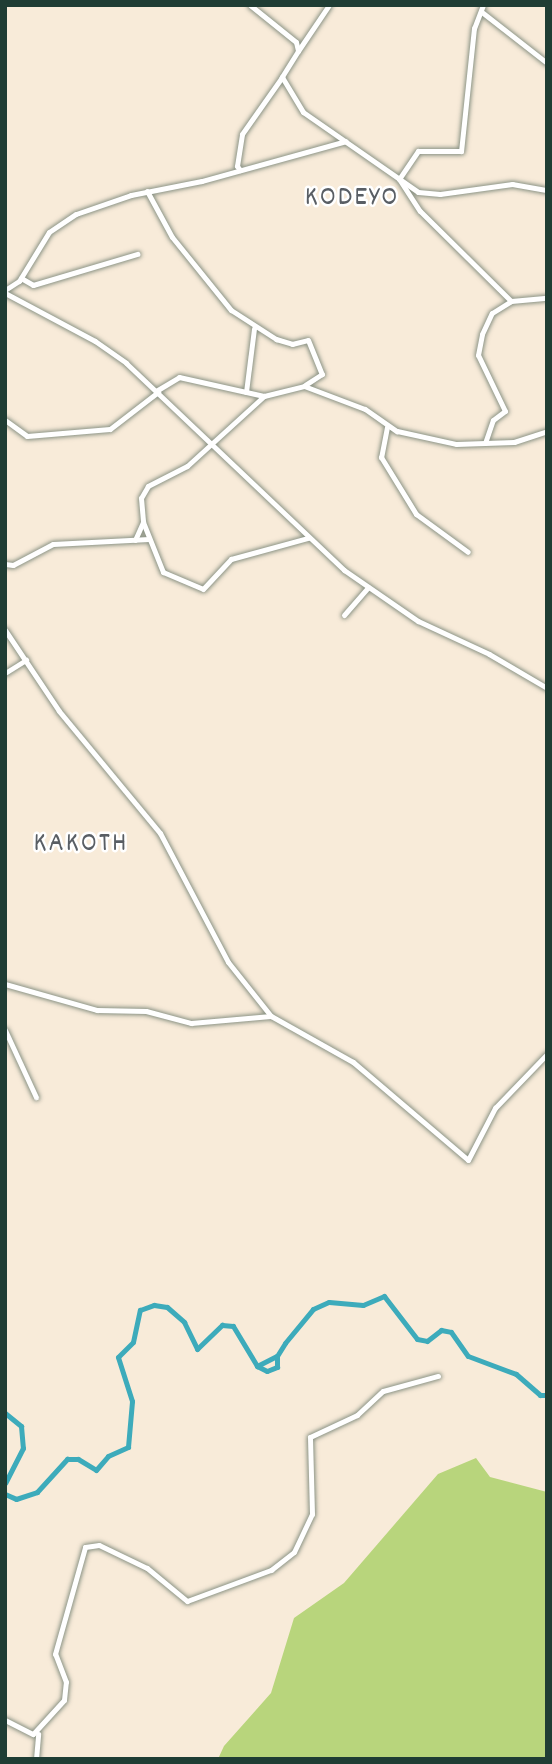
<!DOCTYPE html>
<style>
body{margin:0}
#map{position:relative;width:552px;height:1764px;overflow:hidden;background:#f8ebd9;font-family:Dekko,sans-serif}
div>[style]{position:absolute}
.green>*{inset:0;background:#b8d57c}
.river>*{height:5px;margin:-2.5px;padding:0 2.5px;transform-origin:2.5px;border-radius:2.5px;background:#3dabbb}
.roads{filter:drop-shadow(0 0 2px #8c9486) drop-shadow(0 0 2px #8c9486)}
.minor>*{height:5px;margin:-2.5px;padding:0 2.5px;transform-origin:2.5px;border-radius:2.5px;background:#fff}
span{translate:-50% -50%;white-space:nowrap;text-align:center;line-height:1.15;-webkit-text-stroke:5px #fff;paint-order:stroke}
.quarter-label{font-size:28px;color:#595e64;letter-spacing:2px}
.frame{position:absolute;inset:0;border:7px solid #1f3d34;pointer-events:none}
</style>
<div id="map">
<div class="green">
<i style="clip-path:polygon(476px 1458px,490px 1477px,547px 1492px,547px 1759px,218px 1759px,224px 1746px,271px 1693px,294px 1618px,344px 1583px,438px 1474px)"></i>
</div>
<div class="river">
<i style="left:257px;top:1366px;width:22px;rotate:-27deg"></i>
<i style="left:5px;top:1413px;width:21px;rotate:39deg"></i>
<i style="left:21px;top:1426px;width:22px;rotate:85deg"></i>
<i style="left:23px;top:1448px;width:39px;rotate:117deg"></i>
<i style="left:5px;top:1494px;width:12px;rotate:24deg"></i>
<i style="left:16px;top:1499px;width:22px;rotate:-18deg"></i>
<i style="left:37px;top:1492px;width:45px;rotate:-47.7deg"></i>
<i style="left:67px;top:1459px;width:11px"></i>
<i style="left:78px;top:1459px;width:21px;rotate:31deg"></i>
<i style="left:96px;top:1470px;width:18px;rotate:-49deg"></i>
<i style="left:108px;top:1456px;width:22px;rotate:-24deg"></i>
<i style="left:128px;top:1447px;width:46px;rotate:-85deg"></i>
<i style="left:132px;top:1401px;width:46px;rotate:-107.7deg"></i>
<i style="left:118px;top:1357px;width:21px;rotate:-45deg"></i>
<i style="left:133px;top:1342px;width:33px;rotate:-78deg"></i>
<i style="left:140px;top:1310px;width:15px;rotate:-20deg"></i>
<i style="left:154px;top:1305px;width:13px;rotate:9deg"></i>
<i style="left:167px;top:1307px;width:23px;rotate:41deg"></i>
<i style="left:184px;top:1322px;width:30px;rotate:64deg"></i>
<i style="left:197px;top:1349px;width:35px;rotate:-44deg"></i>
<i style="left:222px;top:1325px;width:11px;rotate:5deg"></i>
<i style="left:233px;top:1326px;width:47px;rotate:59deg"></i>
<i style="left:257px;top:1366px;width:11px;rotate:27deg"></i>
<i style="left:267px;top:1371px;width:11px;rotate:-22deg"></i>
<i style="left:277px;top:1367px;width:11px;rotate:-90deg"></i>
<i style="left:277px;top:1356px;width:15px;rotate:-58deg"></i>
<i style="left:285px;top:1343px;width:44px;rotate:-50.5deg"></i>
<i style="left:313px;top:1309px;width:17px;rotate:-24deg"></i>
<i style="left:329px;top:1302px;width:34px;rotate:5deg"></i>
<i style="left:363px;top:1305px;width:23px;rotate:-23deg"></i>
<i style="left:384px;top:1296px;width:54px;rotate:52.5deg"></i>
<i style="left:417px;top:1339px;width:10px;rotate:11deg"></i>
<i style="left:427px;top:1341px;width:18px;rotate:-38deg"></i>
<i style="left:441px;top:1330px;width:10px;rotate:11deg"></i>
<i style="left:451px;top:1332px;width:29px;rotate:55deg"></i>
<i style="left:468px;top:1356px;width:51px;rotate:20.6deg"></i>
<i style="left:516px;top:1374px;width:32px;rotate:41deg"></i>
<i style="left:540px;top:1395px;width:7px"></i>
</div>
<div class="roads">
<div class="minor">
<i style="left:250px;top:5px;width:59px;rotate:38.8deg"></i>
<i style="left:296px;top:42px;width:9px;rotate:77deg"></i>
<i style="left:298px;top:51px;width:31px;rotate:122deg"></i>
<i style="left:282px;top:77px;width:41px;rotate:59deg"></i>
<i style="left:303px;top:112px;width:140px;rotate:34.8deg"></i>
<i style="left:418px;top:192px;width:22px;rotate:5deg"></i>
<i style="left:440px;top:194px;width:73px;rotate:-7.9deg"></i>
<i style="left:512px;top:184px;width:36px;rotate:10deg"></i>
<i style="left:483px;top:5px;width:25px;rotate:111deg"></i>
<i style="left:474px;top:28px;width:124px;rotate:96deg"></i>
<i style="left:461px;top:151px;width:43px;rotate:180deg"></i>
<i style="left:418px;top:151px;width:34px;rotate:124deg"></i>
<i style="left:399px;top:179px;width:38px;rotate:57deg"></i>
<i style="left:420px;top:211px;width:128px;rotate:44.7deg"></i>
<i style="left:483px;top:13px;width:81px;rotate:38deg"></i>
<i style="left:298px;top:51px;width:55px;rotate:-56deg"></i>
<i style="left:240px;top:170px;width:5px;rotate:-127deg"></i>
<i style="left:237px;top:166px;width:32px;rotate:-81deg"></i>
<i style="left:242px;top:134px;width:70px;rotate:-54.9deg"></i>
<i style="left:147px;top:191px;width:52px;rotate:61.5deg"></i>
<i style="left:172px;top:237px;width:94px;rotate:51.1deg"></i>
<i style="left:231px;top:310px;width:54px;rotate:32.8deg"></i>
<i style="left:276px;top:339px;width:17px;rotate:17deg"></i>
<i style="left:292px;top:344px;width:16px;rotate:-14deg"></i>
<i style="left:308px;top:340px;width:37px;rotate:68deg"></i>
<i style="left:322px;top:374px;width:20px;rotate:147deg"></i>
<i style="left:21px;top:278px;width:14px;rotate:30deg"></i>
<i style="left:33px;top:285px;width:109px;rotate:-16.6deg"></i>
<i style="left:5px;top:290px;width:17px;rotate:-33deg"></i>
<i style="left:19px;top:281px;width:57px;rotate:-58.5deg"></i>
<i style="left:49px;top:232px;width:32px;rotate:-34deg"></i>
<i style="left:76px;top:214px;width:58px;rotate:-19.1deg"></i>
<i style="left:131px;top:195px;width:72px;rotate:-11.2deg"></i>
<i style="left:202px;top:181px;width:149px;rotate:-15.5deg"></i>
<i style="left:5px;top:293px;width:102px;rotate:28.1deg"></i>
<i style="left:95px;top:341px;width:38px;rotate:35deg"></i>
<i style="left:126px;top:363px;width:301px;rotate:43.5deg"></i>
<i style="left:344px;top:570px;width:90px;rotate:34.6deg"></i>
<i style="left:418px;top:621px;width:78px;rotate:24.9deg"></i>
<i style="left:489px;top:654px;width:67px;rotate:30.4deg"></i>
<i style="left:156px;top:391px;width:27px;rotate:-31deg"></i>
<i style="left:179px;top:377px;width:87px;rotate:12.6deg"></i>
<i style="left:264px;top:396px;width:41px;rotate:-14deg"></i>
<i style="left:304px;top:386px;width:65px;rotate:20.7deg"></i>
<i style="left:365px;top:409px;width:39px;rotate:35deg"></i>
<i style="left:397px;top:431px;width:60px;rotate:12.4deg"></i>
<i style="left:456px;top:444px;width:58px;rotate:-2deg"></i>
<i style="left:514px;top:442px;width:35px;rotate:-18deg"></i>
<i style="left:246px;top:392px;width:64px;rotate:-82.8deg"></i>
<i style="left:264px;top:396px;width:104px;rotate:137.7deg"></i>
<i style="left:187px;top:466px;width:44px;rotate:152.9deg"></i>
<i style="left:148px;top:486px;width:14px;rotate:120deg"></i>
<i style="left:141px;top:498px;width:24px;rotate:85deg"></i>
<i style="left:143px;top:522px;width:54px;rotate:68.2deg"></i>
<i style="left:163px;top:572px;width:43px;rotate:23deg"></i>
<i style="left:203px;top:589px;width:41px;rotate:-47deg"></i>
<i style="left:231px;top:559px;width:80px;rotate:-15.3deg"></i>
<i style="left:5px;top:420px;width:27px;rotate:36deg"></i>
<i style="left:27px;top:436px;width:83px;rotate:-4.8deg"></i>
<i style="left:110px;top:429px;width:61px;rotate:-37.6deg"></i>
<i style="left:387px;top:427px;width:31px;rotate:101deg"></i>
<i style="left:381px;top:457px;width:67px;rotate:58.4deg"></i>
<i style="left:416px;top:514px;width:64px;rotate:36.2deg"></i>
<i style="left:485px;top:443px;width:24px;rotate:-71deg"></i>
<i style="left:493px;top:420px;width:15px;rotate:-37deg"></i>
<i style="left:505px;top:411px;width:62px;rotate:-115.7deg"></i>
<i style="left:478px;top:355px;width:21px;rotate:-79deg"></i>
<i style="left:482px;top:334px;width:23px;rotate:-65deg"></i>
<i style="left:492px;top:313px;width:22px;rotate:-32deg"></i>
<i style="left:511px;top:301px;width:36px;rotate:-5deg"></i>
<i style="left:135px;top:540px;width:20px;rotate:-66deg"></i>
<i style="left:5px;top:564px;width:8px;rotate:7deg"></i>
<i style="left:13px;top:565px;width:45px;rotate:-27.7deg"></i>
<i style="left:53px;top:544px;width:96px;rotate:-3deg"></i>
<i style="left:344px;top:615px;width:37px;rotate:-49deg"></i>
<i style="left:5px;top:630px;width:97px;rotate:56.3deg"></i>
<i style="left:59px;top:711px;width:158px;rotate:50.4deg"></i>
<i style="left:160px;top:833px;width:146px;rotate:62.2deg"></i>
<i style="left:228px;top:962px;width:69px;rotate:51.5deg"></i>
<i style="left:5px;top:673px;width:25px;rotate:-32deg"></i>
<i style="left:5px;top:984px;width:96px;rotate:15.8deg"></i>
<i style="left:97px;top:1010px;width:49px;rotate:1.2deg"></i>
<i style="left:146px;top:1011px;width:47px;rotate:14.9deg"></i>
<i style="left:191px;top:1023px;width:80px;rotate:-5deg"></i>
<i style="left:271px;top:1016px;width:94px;rotate:29.3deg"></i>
<i style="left:353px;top:1062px;width:151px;rotate:40.4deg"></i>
<i style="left:468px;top:1160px;width:59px;rotate:-62.6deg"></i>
<i style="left:495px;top:1108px;width:75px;rotate:-46.1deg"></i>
<i style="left:5px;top:1030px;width:74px;rotate:65.2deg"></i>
<i style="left:5px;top:1720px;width:31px;rotate:27deg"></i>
<i style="left:33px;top:1734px;width:46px;rotate:-47.6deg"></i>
<i style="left:64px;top:1700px;width:18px;rotate:-84deg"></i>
<i style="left:66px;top:1682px;width:30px;rotate:-111deg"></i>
<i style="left:55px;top:1654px;width:111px;rotate:-74.3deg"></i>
<i style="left:85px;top:1547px;width:14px;rotate:-8deg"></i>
<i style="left:99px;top:1545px;width:53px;rotate:25.6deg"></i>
<i style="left:147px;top:1568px;width:52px;rotate:39.5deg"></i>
<i style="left:187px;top:1601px;width:90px;rotate:-20.3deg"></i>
<i style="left:271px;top:1570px;width:29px;rotate:-38deg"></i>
<i style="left:294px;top:1552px;width:42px;rotate:-64.7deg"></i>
<i style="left:312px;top:1514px;width:77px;rotate:-91.5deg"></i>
<i style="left:310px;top:1437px;width:52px;rotate:-25.1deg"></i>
<i style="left:357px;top:1415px;width:35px;rotate:-43deg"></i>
<i style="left:383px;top:1391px;width:57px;rotate:-15.3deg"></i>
<i style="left:36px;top:1759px;width:25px;rotate:-85deg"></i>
</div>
</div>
<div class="quarter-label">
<span style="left:352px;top:199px">KODEYO</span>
<span style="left:81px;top:845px">KAKOTH</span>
</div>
<div class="frame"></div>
</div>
